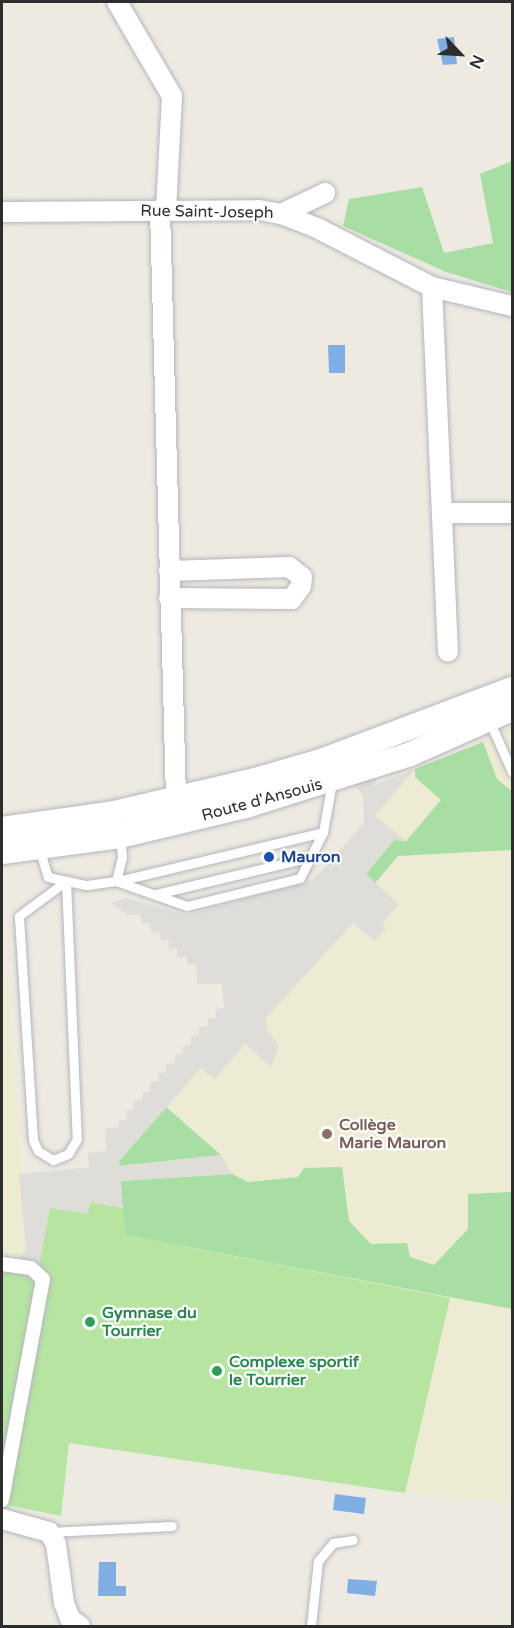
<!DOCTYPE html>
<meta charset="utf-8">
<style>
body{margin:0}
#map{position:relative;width:514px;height:1628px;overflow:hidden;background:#edebe1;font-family:"Varela Round",sans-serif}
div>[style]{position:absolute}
.education>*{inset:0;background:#edecd3}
.green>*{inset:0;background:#a7dea3}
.pitch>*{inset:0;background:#b5e5a0}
.plaza>*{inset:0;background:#deddd8}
.water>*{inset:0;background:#7faee5}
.roads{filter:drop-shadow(0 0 2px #b6b5bf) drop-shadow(0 0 2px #b6b5bf)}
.service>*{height:9px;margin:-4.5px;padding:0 4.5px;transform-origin:4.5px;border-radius:4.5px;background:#fff}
.pedestrian>*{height:14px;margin:-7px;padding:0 7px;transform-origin:7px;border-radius:7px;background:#fff}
.minor>*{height:20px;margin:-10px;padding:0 10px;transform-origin:10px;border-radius:10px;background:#fff}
.tertiary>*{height:24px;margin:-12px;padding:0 12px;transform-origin:12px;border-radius:12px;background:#fff}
.dots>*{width:16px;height:16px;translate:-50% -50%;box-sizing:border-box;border:3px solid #fff;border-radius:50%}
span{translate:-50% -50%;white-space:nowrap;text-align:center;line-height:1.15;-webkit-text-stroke:4.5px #fff;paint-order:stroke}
.street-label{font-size:16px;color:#2d2d2d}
.transit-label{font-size:16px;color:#164399;font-weight:700}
.left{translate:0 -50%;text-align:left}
.education-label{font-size:16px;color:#785e54;font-weight:700}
.leisure-label{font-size:16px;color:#27864d;font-weight:700}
.frame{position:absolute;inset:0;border:3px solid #2d2d2d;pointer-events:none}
.north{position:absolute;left:430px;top:24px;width:60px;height:60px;-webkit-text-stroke:4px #fff;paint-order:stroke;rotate:115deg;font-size:16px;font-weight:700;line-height:24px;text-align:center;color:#2d2d2d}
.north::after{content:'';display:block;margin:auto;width:21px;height:27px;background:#2d2d2d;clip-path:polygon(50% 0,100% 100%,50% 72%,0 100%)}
</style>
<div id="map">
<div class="education">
<i style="clip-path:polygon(512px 729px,512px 1503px,405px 1493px,450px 1298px,125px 1235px,119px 1161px,322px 930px,374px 816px,415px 769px)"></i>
<i style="clip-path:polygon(2px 976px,8px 977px,28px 1250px,19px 1260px,2px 1259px)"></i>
</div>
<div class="green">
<i style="clip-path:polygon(512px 161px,512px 292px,446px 272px,343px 226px,349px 199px,422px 187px,444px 253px,493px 243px,480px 174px)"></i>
<i style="clip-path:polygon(483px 742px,497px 779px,512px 791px,512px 850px,398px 856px,375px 883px,366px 874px,394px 840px,406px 841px,441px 800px,415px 777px,415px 769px)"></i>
<i style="clip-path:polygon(166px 1107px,221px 1155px,119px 1166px,119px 1161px)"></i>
<i style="clip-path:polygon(342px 1167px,349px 1221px,371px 1244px,407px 1243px,410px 1257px,434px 1265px,468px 1229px,468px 1194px,512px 1192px,512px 1309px,125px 1235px,120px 1181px,232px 1174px,248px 1182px,298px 1177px,304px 1168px)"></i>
</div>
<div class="pitch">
<i style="clip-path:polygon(90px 1202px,123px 1208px,125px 1235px,450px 1298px,405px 1493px,69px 1443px,61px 1516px,2px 1504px,2px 1267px,37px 1271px,50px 1208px)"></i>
</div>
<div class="plaza">
<i style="clip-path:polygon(415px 769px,375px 816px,406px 841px,394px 840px,366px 874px,399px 904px,382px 923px,386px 928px,375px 941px,353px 923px,266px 1018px,267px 1030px,279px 1046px,271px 1067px,245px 1044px,214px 1080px,201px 1068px,119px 1161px,120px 1166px,221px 1155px,232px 1174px,121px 1181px,123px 1208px,91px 1202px,87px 1214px,50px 1208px,38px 1271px,17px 1261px,26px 1250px,19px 1174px,89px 1167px,88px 1153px,106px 1151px,105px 1129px,119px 1127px,119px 1120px,127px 1119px,126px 1111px,134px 1109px,133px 1102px,143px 1100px,142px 1092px,150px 1092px,150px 1082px,159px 1081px,158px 1073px,166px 1072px,166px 1064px,175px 1063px,175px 1055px,183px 1054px,182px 1046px,191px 1045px,190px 1037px,199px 1035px,199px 1027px,208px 1026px,207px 1019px,216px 1017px,215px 1009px,224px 1008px,222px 984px,197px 984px,196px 965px,187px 965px,187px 957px,177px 957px,177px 948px,169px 949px,169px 940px,161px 940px,159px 932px,151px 933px,150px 923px,141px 923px,140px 914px,127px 915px,111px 903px,127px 898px,186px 915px,313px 880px,364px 823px,363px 796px,354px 784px,376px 775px,375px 785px)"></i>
</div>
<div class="water">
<i style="clip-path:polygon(454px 37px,457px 64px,443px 65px,437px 39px)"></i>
<i style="clip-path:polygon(328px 345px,345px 345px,345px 373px,329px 373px)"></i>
<i style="clip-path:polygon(335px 1494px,366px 1498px,364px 1514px,333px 1510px)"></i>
<i style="clip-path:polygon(99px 1562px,116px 1562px,116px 1586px,126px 1586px,126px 1596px,98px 1596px)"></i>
<i style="clip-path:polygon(348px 1579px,377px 1581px,375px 1596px,347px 1593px)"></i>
</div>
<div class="roads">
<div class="service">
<i style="left:489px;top:720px;width:57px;rotate:66.1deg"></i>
<i style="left:39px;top:848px;width:30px;rotate:73deg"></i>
<i style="left:48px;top:877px;width:40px;rotate:12deg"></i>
<i style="left:87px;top:885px;width:29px;rotate:-8deg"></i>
<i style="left:116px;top:881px;width:25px;rotate:-76deg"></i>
<i style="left:122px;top:857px;width:21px;rotate:-95deg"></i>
<i style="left:66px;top:881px;width:258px;rotate:87.6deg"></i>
<i style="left:77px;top:1139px;width:17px;rotate:121deg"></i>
<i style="left:68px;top:1154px;width:16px;rotate:158deg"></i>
<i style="left:53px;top:1160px;width:17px;rotate:-149deg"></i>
<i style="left:38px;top:1151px;width:12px;rotate:-114deg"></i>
<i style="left:33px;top:1140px;width:224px;rotate:-93.6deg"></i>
<i style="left:19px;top:916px;width:59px;rotate:-36.7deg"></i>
<i style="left:116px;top:881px;width:75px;rotate:19.4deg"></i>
<i style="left:187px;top:906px;width:116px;rotate:-13.9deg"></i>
<i style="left:300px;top:878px;width:51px;rotate:-63.4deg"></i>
<i style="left:323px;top:832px;width:51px;rotate:-79.8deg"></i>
<i style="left:118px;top:881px;width:211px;rotate:-13.4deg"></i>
<i style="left:156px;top:894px;width:159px;rotate:-13.4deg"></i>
<i style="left:49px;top:1532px;width:123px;rotate:-2.8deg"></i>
<i style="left:311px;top:1626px;width:65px;rotate:-83.9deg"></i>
<i style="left:318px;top:1561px;width:23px;rotate:-50deg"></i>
<i style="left:333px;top:1543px;width:20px;rotate:-9deg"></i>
</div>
<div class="pedestrian">
<i style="left:2px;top:1264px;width:29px;rotate:8deg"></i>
<i style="left:31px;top:1268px;width:16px;rotate:43deg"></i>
<i style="left:43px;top:1279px;width:225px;rotate:100.5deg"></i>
</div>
<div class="minor">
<i style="left:117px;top:2px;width:109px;rotate:59.7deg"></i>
<i style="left:172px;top:96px;width:115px;rotate:93deg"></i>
<i style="left:160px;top:210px;width:589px;rotate:88.44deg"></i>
<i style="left:2px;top:212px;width:257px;rotate:-0.4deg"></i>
<i style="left:259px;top:210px;width:22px;rotate:10deg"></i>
<i style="left:281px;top:214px;width:39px;rotate:21deg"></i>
<i style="left:317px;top:228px;width:129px;rotate:27.2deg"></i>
<i style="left:432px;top:287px;width:82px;rotate:13.4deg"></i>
<i style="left:281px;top:214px;width:49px;rotate:-25.5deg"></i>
<i style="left:432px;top:287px;width:365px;rotate:87.5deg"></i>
<i style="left:443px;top:513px;width:69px"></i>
<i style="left:169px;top:571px;width:120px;rotate:-1.9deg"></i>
<i style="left:289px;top:567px;width:16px;rotate:38deg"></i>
<i style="left:302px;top:577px;width:9px;rotate:96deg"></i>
<i style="left:301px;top:586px;width:16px;rotate:125deg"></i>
<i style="left:292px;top:599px;width:123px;rotate:-179.5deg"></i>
<i style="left:2px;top:1519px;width:49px;rotate:15.5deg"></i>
<i style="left:49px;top:1532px;width:14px;rotate:60deg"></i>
<i style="left:56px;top:1544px;width:60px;rotate:82.3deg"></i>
<i style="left:64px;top:1603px;width:17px;rotate:69deg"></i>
<i style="left:70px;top:1619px;width:12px;rotate:35deg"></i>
</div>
<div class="tertiary">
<i style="left:2px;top:829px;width:113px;rotate:-8.1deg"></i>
<i style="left:114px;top:813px;width:145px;rotate:-13.2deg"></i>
<i style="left:255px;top:780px;width:69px;rotate:-16.1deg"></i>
<i style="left:321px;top:761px;width:204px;rotate:-20.7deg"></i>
<i style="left:2px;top:852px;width:119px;rotate:-7.7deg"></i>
<i style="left:120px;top:836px;width:130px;rotate:-13.4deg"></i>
<i style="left:246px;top:806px;width:170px;rotate:-17.5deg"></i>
<i style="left:408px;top:755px;width:114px;rotate:-23.9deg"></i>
</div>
</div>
<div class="dots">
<i style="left:269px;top:857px;background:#1a4fb4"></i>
<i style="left:327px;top:1134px;background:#8d6e63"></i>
<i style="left:90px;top:1322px;background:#2e9e5b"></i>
<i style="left:217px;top:1371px;background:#2e9e5b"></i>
</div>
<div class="street-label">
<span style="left:207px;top:212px;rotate:1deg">Rue Saint-Joseph</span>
<span style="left:262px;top:800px;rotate:-15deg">Route d'Ansouis</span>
</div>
<div class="transit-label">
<span class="left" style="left:281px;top:857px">Mauron</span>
</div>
<div class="education-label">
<span class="left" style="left:339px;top:1134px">Collège<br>Marie Mauron</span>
</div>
<div class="leisure-label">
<span class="left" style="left:102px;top:1322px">Gymnase du<br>Tourrier</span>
<span class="left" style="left:229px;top:1371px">Complexe sportif<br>le Tourrier</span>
</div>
<div class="frame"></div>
<div class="north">N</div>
</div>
